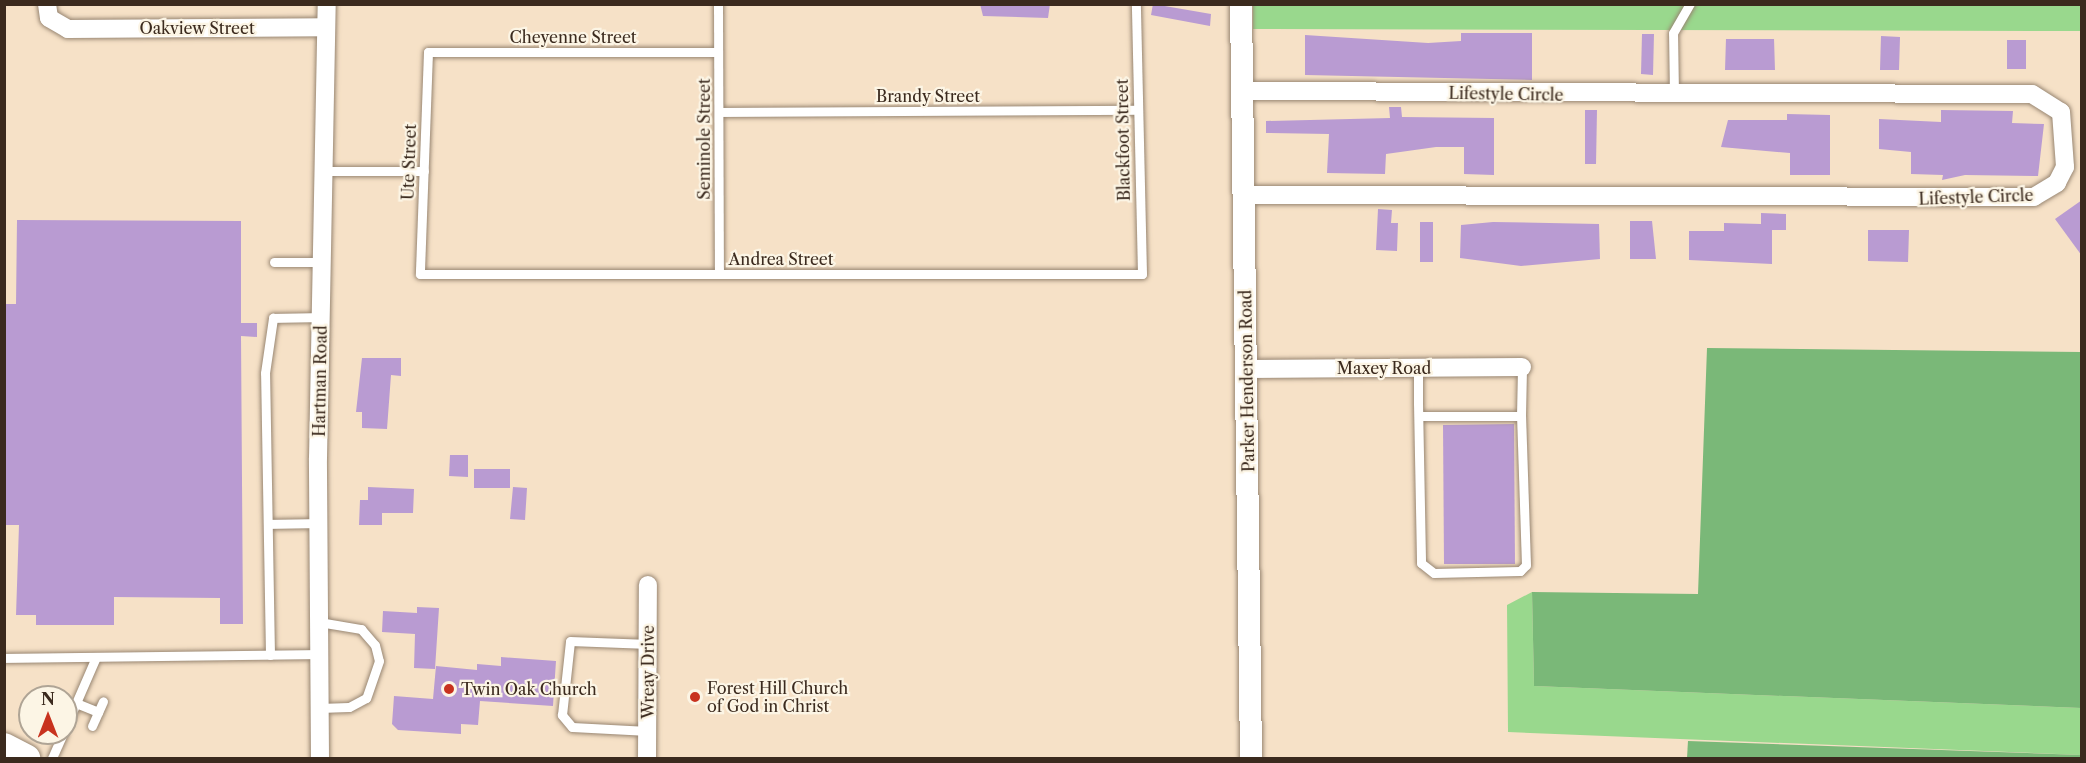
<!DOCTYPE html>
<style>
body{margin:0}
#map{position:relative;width:2086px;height:763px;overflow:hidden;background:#f6e1c7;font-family:"Libre Caslon Text",serif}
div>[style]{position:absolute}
.green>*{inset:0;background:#99d88d}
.forest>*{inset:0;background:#7ab878}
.building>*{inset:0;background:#b99bd2}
.roads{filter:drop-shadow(0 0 2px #988672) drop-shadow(0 0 2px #988672)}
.service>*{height:9px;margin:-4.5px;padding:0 4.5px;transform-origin:4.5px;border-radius:4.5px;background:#fff}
.minor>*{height:18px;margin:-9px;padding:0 9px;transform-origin:9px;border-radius:9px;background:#fff}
.tertiary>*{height:22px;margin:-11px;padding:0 11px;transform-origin:11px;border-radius:11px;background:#fff}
.primary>*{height:28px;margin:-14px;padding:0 14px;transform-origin:14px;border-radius:14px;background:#fff}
.dots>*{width:16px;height:16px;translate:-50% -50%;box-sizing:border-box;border:3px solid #fcf5e5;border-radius:50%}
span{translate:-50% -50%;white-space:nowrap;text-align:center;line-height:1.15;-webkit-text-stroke:4.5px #fcf5e5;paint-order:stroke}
.street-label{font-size:16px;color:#3b2a1e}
.poi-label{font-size:16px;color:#3b2a1e}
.left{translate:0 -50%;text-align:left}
.frame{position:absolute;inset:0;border:6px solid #3b2a1e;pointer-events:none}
.north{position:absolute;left:18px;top:685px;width:60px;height:60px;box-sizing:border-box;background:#fcf5e5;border:2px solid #afa495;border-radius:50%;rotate:0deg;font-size:16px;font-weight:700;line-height:24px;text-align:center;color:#3b2a1e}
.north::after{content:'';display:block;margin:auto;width:21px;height:27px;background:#c8321e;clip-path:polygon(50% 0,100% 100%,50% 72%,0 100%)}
</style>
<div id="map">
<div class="green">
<i style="clip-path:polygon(1253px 4px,2082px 5px,2081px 31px,1253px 29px)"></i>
<i style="clip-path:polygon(1532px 592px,1534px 686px,2081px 708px,2081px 755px,1508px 732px,1507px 605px)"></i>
</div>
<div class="forest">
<i style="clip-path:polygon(1707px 348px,2081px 352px,2081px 708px,1534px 686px,1532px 592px,1698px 594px)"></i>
<i style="clip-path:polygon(1688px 741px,2081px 755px,2082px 758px,1687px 758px)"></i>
</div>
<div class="building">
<i style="clip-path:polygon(980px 4px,1050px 4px,1048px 18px,983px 16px)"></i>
<i style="clip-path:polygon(1153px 4px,1211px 14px,1210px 26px,1151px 15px)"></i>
<i style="clip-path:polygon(1461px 33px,1532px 33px,1532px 80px,1305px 75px,1305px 35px,1428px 43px,1461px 41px)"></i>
<i style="clip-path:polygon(1642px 34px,1654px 34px,1653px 75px,1641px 74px)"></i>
<i style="clip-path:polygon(1881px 36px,1900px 37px,1899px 70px,1880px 70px)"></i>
<i style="clip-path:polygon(1726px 39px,1774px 39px,1775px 70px,1725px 70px)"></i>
<i style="clip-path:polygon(2007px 40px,2026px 40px,2026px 69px,2007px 69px)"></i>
<i style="clip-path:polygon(1389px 107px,1401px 107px,1402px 117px,1494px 118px,1494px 175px,1464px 174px,1464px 147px,1436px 147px,1386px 154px,1385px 174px,1327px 173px,1329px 134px,1266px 133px,1266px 121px,1390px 118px)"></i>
<i style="clip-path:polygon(1585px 110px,1597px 110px,1596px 164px,1585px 164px)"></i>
<i style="clip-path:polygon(1941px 110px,2013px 111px,2012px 123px,2044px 124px,2038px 176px,1965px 175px,1942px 180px,1943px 175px,1911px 174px,1911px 152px,1879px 149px,1879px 119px,1941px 122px)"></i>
<i style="clip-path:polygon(1787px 114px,1830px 115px,1830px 175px,1790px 175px,1790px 153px,1721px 147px,1728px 120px,1787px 120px)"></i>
<i style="clip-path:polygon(2082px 200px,2082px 256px,2055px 219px)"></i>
<i style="clip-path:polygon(1378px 209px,1392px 210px,1391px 223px,1398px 223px,1397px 251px,1376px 250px)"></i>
<i style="clip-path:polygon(1761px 213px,1786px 214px,1786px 230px,1772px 230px,1772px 264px,1689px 260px,1689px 231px,1724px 231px,1724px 223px,1761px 224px)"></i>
<i style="clip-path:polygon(17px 220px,241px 221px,241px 323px,257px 323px,257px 337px,241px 336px,243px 624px,220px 624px,220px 598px,114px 597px,114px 625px,36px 625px,36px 615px,16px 615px,19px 525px,4px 525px,4px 333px,6px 304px,16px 304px)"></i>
<i style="clip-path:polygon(1630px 221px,1652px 221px,1656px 259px,1630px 259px)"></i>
<i style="clip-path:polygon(1420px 222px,1433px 222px,1433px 262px,1420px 262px)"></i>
<i style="clip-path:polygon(1493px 222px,1599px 224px,1600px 259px,1521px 266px,1460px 258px,1461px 225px)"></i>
<i style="clip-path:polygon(1868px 230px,1909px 230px,1908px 262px,1868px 261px)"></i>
<i style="clip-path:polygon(362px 358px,401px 358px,401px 376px,391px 375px,387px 429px,362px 428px,362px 412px,356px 412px)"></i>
<i style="clip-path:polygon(1514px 424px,1515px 564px,1444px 564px,1443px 425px)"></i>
<i style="clip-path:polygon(450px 455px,468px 455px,468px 477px,449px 476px)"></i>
<i style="clip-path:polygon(474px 469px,510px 469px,510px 488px,474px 488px)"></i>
<i style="clip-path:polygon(368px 487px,414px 489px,413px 513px,382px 513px,382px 525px,359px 525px,360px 500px,368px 500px)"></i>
<i style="clip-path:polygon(513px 487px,527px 488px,525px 520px,510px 519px)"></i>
<i style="clip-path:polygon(417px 607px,439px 608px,435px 669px,414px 668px,415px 634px,382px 632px,383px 611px,417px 613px)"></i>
<i style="clip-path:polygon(501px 657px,556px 661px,553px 706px,480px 701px,478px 725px,461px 724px,461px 734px,398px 730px,392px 724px,394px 696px,433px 699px,436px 666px,477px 670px,477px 664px,501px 666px)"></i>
</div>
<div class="roads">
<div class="service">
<i style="left:718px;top:4px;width:270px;rotate:89.8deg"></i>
<i style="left:718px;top:52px;width:290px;rotate:180deg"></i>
<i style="left:428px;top:52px;width:222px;rotate:92.1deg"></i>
<i style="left:420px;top:274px;width:722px"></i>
<i style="left:1142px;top:274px;width:270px;rotate:-91.3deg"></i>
<i style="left:1674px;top:94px;width:61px;rotate:-90.9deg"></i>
<i style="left:1673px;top:33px;width:34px;rotate:-60deg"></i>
<i style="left:719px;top:112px;width:418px;rotate:-0.3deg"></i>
<i style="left:324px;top:171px;width:100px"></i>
<i style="left:274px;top:262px;width:48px"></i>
<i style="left:1418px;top:368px;width:35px;rotate:90deg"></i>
<i style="left:1418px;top:403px;width:160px;rotate:88.9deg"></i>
<i style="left:1421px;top:563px;width:16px;rotate:38deg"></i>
<i style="left:1434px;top:573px;width:86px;rotate:-1.3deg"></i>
<i style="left:1520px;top:571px;width:8px;rotate:-45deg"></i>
<i style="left:1526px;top:565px;width:149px;rotate:-91.9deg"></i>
<i style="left:1521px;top:416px;width:102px;rotate:180deg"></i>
<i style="left:1521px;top:416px;width:49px;rotate:-88.8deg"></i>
<i style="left:268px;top:524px;width:50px;rotate:-1.1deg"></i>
<i style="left:319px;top:622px;width:43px;rotate:9.5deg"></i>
<i style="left:361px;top:629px;width:21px;rotate:49deg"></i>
<i style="left:375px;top:645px;width:16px;rotate:76deg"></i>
<i style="left:379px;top:661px;width:39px;rotate:109deg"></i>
<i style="left:366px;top:698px;width:19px;rotate:152deg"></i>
<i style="left:349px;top:707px;width:30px;rotate:178deg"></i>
<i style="left:270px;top:655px;width:282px;rotate:-91deg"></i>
<i style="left:265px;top:373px;width:56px;rotate:-81.7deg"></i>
<i style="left:273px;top:318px;width:48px;rotate:-1.2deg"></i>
<i style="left:4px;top:658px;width:315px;rotate:-0.7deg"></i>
<i style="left:76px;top:703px;width:24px;rotate:22deg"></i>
<i style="left:66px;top:726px;width:75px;rotate:-66.5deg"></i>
<i style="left:92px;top:726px;width:27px;rotate:-66deg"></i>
<i style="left:648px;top:731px;width:76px;rotate:-177deg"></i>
<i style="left:572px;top:727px;width:16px;rotate:-130deg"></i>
<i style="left:562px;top:715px;width:74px;rotate:-83.8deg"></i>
<i style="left:570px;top:641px;width:79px;rotate:2.2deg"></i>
<i style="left:52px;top:758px;width:27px;rotate:-66deg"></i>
</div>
<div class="minor">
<i style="left:47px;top:4px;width:14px;rotate:82deg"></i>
<i style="left:49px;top:18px;width:22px;rotate:30deg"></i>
<i style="left:68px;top:29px;width:258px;rotate:-0.4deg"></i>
<i style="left:1243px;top:91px;width:789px;rotate:0.22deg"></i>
<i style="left:2032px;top:94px;width:34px;rotate:32deg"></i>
<i style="left:2061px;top:112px;width:55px;rotate:85.8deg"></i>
<i style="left:2065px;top:167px;width:18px;rotate:117deg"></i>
<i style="left:2057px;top:183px;width:27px;rotate:149deg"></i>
<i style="left:2034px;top:197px;width:789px;rotate:-179.85deg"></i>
<i style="left:1247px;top:369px;width:275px;rotate:-0.4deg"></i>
<i style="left:320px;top:758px;width:300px;rotate:-90.4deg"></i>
<i style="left:318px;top:458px;width:454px;rotate:-88.9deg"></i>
<i style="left:647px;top:758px;width:173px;rotate:-89.7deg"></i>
</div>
<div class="tertiary">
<i style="left:1241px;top:4px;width:754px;rotate:89.24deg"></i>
</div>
<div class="primary">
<i style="left:4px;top:747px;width:25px;rotate:27deg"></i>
</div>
</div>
<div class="dots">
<i style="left:449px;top:689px;background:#c8321e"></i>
<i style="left:695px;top:697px;background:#c8321e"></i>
</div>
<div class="street-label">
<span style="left:197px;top:28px">Oakview Street</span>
<span style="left:573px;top:37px">Cheyenne Street</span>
<span style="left:1506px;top:94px;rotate:1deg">Lifestyle Circle</span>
<span style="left:928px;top:96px">Brandy Street</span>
<span style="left:704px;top:139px;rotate:-90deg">Seminole Street</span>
<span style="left:1123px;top:140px;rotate:-91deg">Blackfoot Street</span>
<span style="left:409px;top:162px;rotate:-88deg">Ute Street</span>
<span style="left:1976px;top:197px;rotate:-2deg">Lifestyle Circle</span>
<span style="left:781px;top:259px">Andrea Street</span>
<span style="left:1384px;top:368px">Maxey Road</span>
<span style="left:320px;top:381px;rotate:-89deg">Hartman Road</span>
<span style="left:1247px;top:381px;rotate:-91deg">Parker Henderson Road</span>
<span style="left:648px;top:672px;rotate:-90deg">Wreay Drive</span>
</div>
<div class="poi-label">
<span class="left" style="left:707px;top:697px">Forest Hill Church<br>of God in Christ</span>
<span class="left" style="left:461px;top:689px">Twin Oak Church</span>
</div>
<div class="frame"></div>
<div class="north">N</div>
</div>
